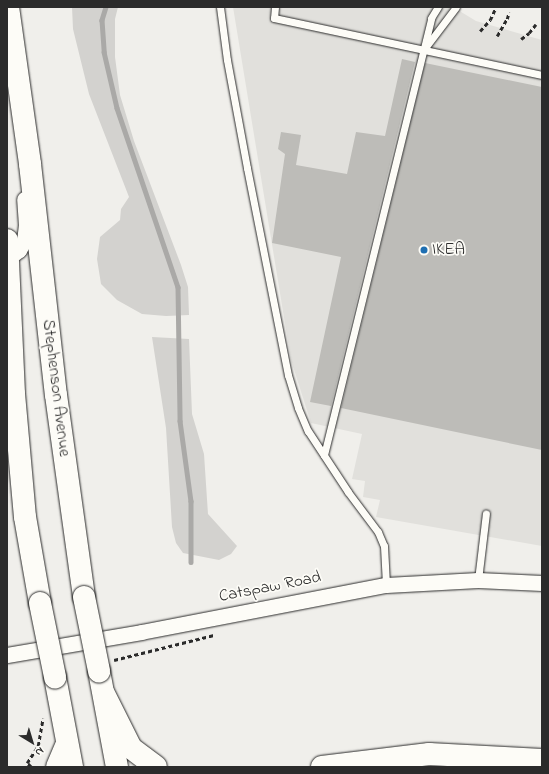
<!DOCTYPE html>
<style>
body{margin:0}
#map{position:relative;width:549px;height:774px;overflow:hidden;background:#f0efeb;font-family:"Indie Flower",sans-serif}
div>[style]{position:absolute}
.built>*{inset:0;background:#e1e0dc}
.green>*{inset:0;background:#d3d2cf}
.stream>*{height:4.5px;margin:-2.25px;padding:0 2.25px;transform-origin:2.25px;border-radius:2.25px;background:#aaa9a7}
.building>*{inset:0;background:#bdbcb8}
.path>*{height:2.5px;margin-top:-1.25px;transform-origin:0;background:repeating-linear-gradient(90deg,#2b2b2b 0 4px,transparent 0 7px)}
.roads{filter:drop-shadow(0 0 1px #2b2b2b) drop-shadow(0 0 1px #2b2b2b)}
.lane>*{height:7px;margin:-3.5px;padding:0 3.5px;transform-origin:3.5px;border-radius:3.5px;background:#fdfcf7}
.street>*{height:15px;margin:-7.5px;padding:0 7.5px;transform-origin:7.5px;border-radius:7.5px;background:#fdfcf7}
.primary>*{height:22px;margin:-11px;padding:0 11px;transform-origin:11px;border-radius:11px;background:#fdfcf7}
.highway>*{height:22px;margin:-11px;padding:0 11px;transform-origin:11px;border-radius:11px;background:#fdfcf7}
.bridges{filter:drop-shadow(0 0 1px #2b2b2b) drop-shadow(0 0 1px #2b2b2b)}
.primary-bridge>*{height:22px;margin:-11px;padding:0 11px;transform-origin:11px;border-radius:11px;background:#fdfcf7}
.dots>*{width:11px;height:11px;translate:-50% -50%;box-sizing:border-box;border:2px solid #fdfcf7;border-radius:50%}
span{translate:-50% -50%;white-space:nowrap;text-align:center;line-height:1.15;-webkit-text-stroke:3.5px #fdfcf7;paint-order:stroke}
.poi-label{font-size:17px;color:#2b2b2b}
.left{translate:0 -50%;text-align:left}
.street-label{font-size:17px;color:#2b2b2b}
.frame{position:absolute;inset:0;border:8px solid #2b2b2b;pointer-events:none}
.north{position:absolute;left:12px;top:722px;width:40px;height:40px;-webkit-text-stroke:3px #fdfcf7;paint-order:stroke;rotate:142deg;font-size:11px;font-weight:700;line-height:16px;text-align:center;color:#2b2b2b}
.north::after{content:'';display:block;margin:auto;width:14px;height:18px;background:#2b2b2b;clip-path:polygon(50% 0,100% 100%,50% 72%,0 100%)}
</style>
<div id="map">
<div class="built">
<i style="clip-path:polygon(233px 7px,453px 7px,476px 21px,542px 40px,542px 546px,376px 517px,380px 500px,363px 497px,365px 481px,352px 479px,362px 434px,311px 423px,291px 360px)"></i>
</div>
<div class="green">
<i style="clip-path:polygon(72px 7px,118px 7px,115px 19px,115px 57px,120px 95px,134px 141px,181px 265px,188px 287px,189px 315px,166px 316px,142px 314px,117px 300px,101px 284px,97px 259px,100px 237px,120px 220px,121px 209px,129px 197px,89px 94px,73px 29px)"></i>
<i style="clip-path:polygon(152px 337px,189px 339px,192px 414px,204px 454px,208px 514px,237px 546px,231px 554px,219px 560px,183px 553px,176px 543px,172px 527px,166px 428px)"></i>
</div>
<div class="stream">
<i style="left:106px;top:7px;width:14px;rotate:107deg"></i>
<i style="left:102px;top:20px;width:32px;rotate:86deg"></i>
<i style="left:104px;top:52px;width:57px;rotate:76.9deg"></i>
<i style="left:117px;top:108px;width:189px;rotate:71.2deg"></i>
<i style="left:178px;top:287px;width:134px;rotate:89.1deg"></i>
<i style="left:180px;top:421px;width:81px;rotate:82.2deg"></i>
<i style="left:191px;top:501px;width:61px;rotate:90deg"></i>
</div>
<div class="building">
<i style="clip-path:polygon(402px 59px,415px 62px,331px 406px,310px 402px,341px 257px,272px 243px,285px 154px,278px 149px,281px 132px,301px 135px,296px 165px,347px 174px,356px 132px,385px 136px)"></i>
<i style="clip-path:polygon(425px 63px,542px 87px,542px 450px,341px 408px)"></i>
</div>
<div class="path">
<i style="left:480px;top:31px;width:15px;rotate:-48deg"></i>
<i style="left:490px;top:20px;width:14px;rotate:-65deg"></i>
<i style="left:497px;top:36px;width:20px;rotate:-60deg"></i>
<i style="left:507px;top:19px;width:7px;rotate:-74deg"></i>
<i style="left:521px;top:39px;width:10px;rotate:-37deg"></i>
<i style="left:529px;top:33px;width:11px;rotate:-52deg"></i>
<i style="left:114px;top:660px;width:103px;rotate:-14deg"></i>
<i style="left:31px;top:767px;width:6px;rotate:-135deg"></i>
<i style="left:27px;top:763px;width:20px;rotate:-57deg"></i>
<i style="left:38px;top:746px;width:28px;rotate:-80deg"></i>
</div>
<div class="roads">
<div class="lane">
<i style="left:220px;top:7px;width:53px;rotate:82.5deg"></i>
<i style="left:227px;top:60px;width:110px;rotate:79.5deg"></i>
<i style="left:247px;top:168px;width:211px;rotate:78.8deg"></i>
<i style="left:288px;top:375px;width:34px;rotate:73deg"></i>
<i style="left:298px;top:408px;width:25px;rotate:67deg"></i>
<i style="left:308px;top:431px;width:73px;rotate:56.7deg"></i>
<i style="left:348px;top:492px;width:50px;rotate:53.1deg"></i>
<i style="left:378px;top:532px;width:15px;rotate:67deg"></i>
<i style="left:384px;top:546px;width:39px;rotate:87deg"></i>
<i style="left:275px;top:7px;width:11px;rotate:95deg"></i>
<i style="left:274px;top:18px;width:274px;rotate:12deg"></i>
<i style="left:425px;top:48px;width:51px;rotate:-52.9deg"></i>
<i style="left:324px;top:455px;width:450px;rotate:-76.2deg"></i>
<i style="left:431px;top:18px;width:13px;rotate:-58deg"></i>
<i style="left:478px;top:580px;width:67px;rotate:-83.2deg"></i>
</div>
<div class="street">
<i style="left:7px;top:259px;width:15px;rotate:-37deg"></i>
<i style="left:19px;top:250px;width:10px;rotate:-61deg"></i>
<i style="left:24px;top:241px;width:16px;rotate:-83deg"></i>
<i style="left:26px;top:225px;width:26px;rotate:-94deg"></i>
<i style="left:7px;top:655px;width:136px;rotate:-9.7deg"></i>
<i style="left:141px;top:632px;width:249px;rotate:-10.9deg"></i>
<i style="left:386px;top:585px;width:92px;rotate:-3.1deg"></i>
<i style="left:478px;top:580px;width:64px;rotate:2.7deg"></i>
</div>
<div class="primary">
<i style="left:8px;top:7px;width:159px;rotate:82deg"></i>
<i style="left:30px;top:164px;width:232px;rotate:83.6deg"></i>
<i style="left:56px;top:395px;width:204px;rotate:82.1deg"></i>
<i style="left:7px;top:240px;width:154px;rotate:87.4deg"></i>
<i style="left:14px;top:394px;width:123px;rotate:84.9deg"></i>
<i style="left:25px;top:517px;width:87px;rotate:80.1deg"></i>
<i style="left:99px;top:671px;width:98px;rotate:79.4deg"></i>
<i style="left:55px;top:677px;width:92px;rotate:79.3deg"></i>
</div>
<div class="highway">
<i style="left:104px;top:694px;width:60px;rotate:63.4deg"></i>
<i style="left:131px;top:748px;width:31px;rotate:37deg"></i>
<i style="left:57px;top:767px;width:25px;rotate:-67deg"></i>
<i style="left:322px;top:767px;width:108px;rotate:-6.9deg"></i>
<i style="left:429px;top:754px;width:113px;rotate:3deg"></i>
</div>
</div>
<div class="bridges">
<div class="primary-bridge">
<i style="left:84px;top:597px;width:76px;rotate:78.5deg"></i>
<i style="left:40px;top:603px;width:76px;rotate:78.5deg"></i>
</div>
</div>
<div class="dots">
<i style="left:424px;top:250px;background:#1f6fb2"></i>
</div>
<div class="poi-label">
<span class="left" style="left:432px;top:250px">IKEA</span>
</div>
<div class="street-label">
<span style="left:56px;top:388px;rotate:83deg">Stephenson Avenue</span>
<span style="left:270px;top:587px;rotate:-11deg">Catspaw Road</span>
</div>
<div class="frame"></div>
<div class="north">N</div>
</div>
